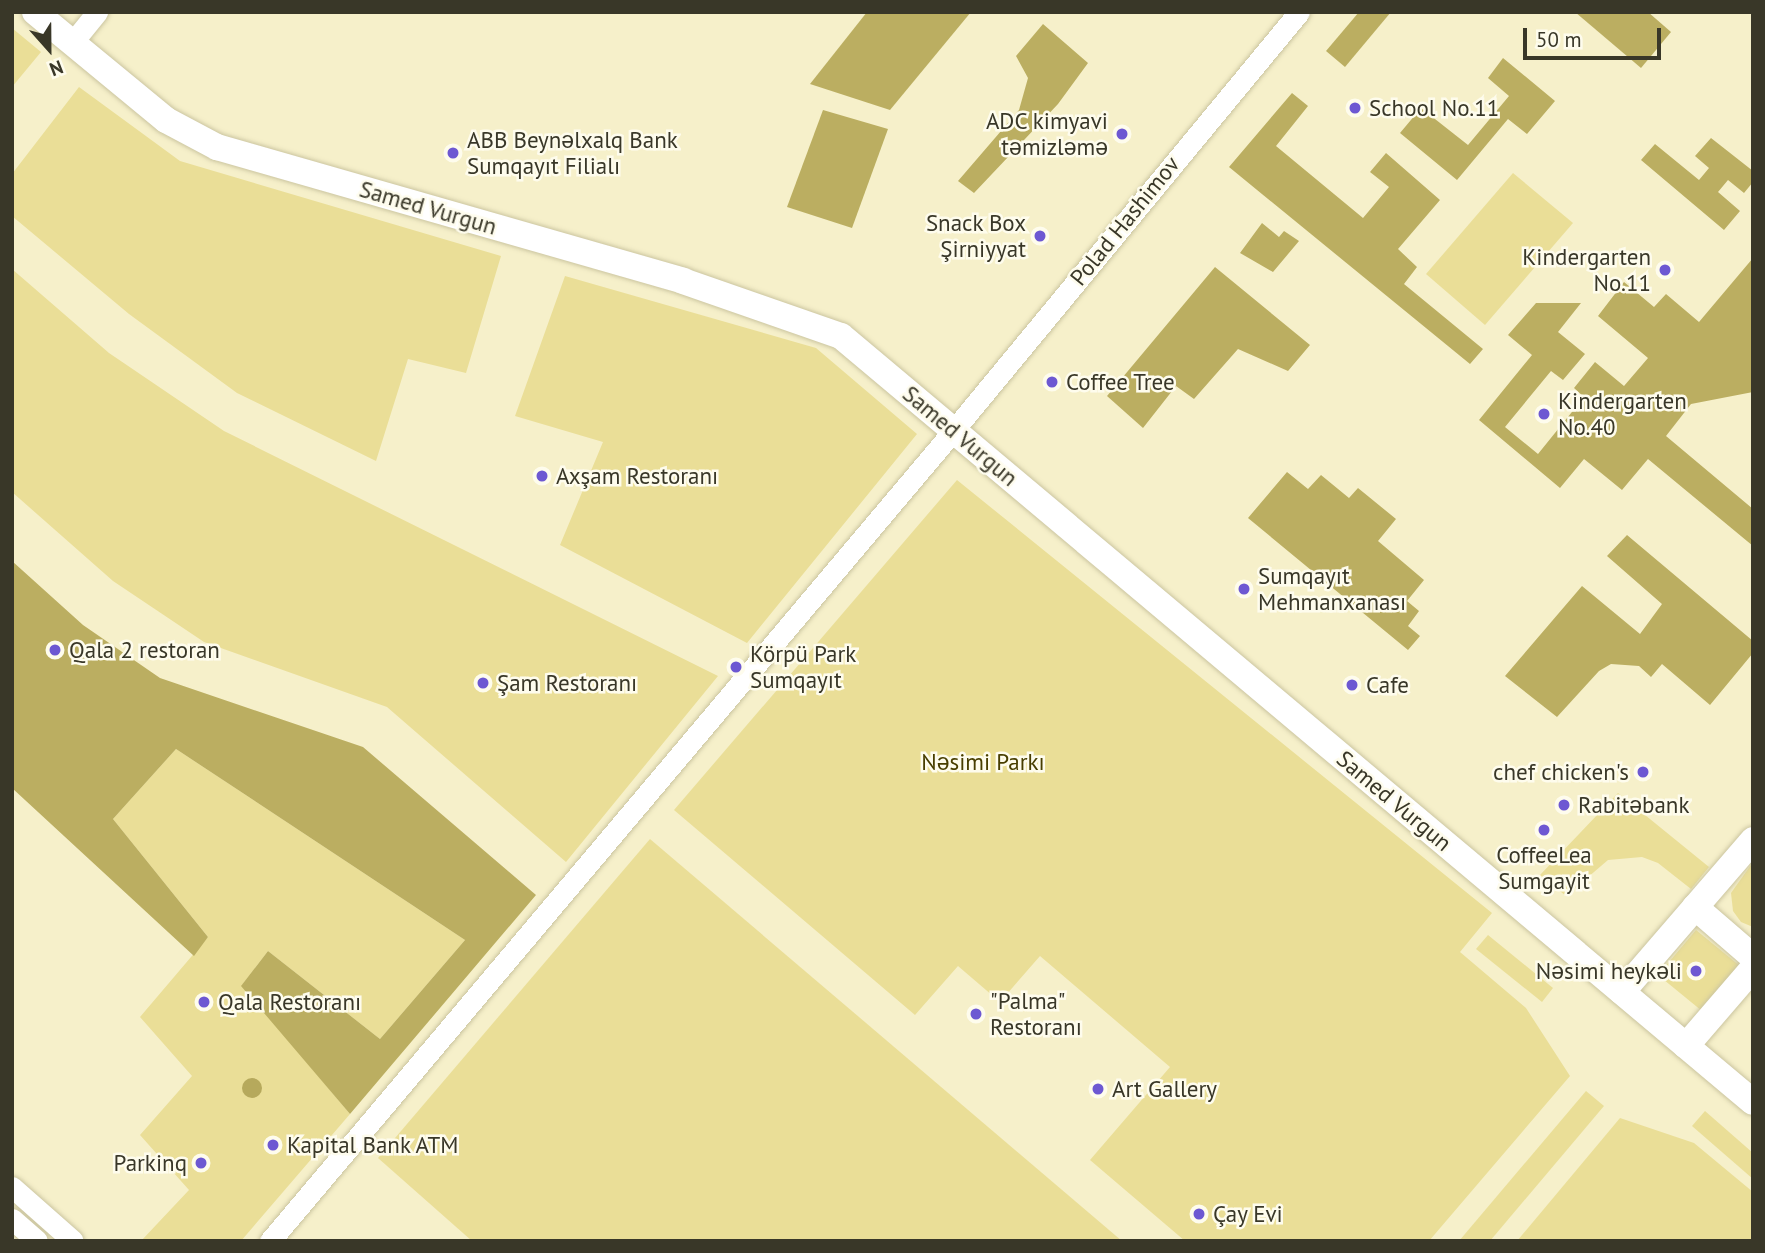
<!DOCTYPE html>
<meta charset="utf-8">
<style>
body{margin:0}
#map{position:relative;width:1765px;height:1253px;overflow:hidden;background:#f6f0ca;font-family:"PT Sans",sans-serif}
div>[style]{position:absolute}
.green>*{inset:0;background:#eade97}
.forest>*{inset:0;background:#bbae61}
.water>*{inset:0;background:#b6a95c}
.round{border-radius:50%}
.roads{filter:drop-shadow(0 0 2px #cbc5a0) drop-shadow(0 0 2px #cbc5a0)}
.minor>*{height:21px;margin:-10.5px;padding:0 10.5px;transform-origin:10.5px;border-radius:10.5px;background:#fff}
.major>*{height:26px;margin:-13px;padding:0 13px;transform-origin:13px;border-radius:13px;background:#fff}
.dots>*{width:19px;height:19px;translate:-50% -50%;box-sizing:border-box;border:4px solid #fefced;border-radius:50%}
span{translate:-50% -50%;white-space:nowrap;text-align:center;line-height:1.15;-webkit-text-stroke:5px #fefced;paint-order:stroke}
.poi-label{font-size:23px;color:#393728}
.left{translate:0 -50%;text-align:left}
.right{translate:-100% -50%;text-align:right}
.street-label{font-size:23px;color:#393728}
.park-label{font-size:23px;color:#483e00}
.frame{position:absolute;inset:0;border:14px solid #393728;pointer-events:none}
.north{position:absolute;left:14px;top:14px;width:70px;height:70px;-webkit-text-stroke:5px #fefced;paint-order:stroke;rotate:159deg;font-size:19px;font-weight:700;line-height:28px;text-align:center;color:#393728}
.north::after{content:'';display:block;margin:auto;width:24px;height:32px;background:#393728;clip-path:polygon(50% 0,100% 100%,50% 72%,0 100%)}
.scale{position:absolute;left:1523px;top:28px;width:138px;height:32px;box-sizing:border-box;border:4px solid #393728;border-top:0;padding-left:9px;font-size:21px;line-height:24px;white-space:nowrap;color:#393728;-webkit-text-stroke:5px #fefced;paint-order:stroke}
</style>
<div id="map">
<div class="green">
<i style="clip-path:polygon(12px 28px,41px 52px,12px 87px)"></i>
<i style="clip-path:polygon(79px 87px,180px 161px,501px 256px,466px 373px,408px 359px,376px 461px,237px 393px,129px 314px,12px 216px,12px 174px)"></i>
<i style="clip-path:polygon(1513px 173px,1573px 223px,1485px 325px,1426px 274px)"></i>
<i style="clip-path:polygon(12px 269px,109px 353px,224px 431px,718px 676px,566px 862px,387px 707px,204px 642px,113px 581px,12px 492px)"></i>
<i style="clip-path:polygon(565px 276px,816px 348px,917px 434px,747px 643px,560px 545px,603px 442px,515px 416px)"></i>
<i style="clip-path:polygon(957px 480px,1492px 913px,1460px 952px,1526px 1008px,1570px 1076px,1429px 1241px,1185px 1241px,1090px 1160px,1170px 1067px,1040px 956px,1000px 1002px,958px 966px,915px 1015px,674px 810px)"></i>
<i style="clip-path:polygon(176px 749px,465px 940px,380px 1039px,268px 951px,242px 985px,350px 1114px,241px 1241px,141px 1241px,189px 1190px,140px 1135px,192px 1076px,140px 1017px,208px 937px,113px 819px)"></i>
<i style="clip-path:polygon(1618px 793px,1709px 867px,1691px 889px,1658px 863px,1642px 857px,1608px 860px,1566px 896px,1540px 875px)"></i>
<i style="clip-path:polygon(650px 839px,1122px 1241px,472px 1241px,378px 1158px)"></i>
<i style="clip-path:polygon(1753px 862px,1753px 927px,1741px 922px,1733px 911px,1731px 893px)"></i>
<i style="clip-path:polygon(1696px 930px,1740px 966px,1702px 1011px,1658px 975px)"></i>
<i style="clip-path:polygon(1488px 935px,1553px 988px,1542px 1002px,1476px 949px)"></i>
<i style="clip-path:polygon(1586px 1091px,1604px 1106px,1490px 1241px,1459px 1241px)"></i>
<i style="clip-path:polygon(1705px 1111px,1753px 1153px,1753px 1179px,1692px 1126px)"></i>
<i style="clip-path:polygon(1620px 1118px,1694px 1143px,1753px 1192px,1753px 1241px,1517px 1241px)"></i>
</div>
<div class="forest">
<i style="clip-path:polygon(867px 12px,971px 12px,890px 110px,810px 84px)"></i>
<i style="clip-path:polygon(1359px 12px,1391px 12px,1345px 67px,1326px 51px)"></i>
<i style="clip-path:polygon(1575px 12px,1648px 12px,1671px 32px,1641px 68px)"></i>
<i style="clip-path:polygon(1043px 24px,1088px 63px,1058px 104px,974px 193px,958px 181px,1019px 110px,1028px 78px,1016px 56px)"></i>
<i style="clip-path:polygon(1503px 58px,1555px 101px,1527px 134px,1508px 119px,1457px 180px,1400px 133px,1421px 108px,1468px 145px,1509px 96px,1488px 78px)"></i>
<i style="clip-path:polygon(1292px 93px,1308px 106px,1276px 146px,1363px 218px,1389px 187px,1370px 172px,1386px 153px,1440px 200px,1398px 249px,1417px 267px,1404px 284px,1483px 349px,1470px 364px,1229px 167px)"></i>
<i style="clip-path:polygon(823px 110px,888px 129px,852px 228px,787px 207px)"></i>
<i style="clip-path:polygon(1711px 138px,1753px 171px,1753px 182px,1744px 193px,1728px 180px,1718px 192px,1740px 211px,1724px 230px,1641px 160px,1655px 144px,1699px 180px,1709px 168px,1695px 156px)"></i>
<i style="clip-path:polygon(1262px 223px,1279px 237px,1284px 231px,1299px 241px,1273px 272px,1240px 253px)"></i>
<i style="clip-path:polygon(1753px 258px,1753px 392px,1691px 404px,1666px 436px,1753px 509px,1753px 546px,1648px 459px,1622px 490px,1584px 459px,1560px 488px,1479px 420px,1532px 355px,1508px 335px,1536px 303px,1581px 303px,1558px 332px,1585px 354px,1563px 380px,1551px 371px,1505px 427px,1538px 454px,1584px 397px,1574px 388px,1595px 362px,1624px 386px,1648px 358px,1598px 316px,1624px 282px,1654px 307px,1666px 294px,1699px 322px)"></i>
<i style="clip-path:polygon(1215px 267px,1310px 345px,1288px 371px,1238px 349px,1194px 399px,1176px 386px,1143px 428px,1107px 396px)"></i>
<i style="clip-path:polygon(1287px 472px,1308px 489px,1321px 475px,1349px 498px,1358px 488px,1396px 519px,1378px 541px,1424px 580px,1407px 601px,1419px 611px,1408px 626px,1420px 636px,1408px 650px,1248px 518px)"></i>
<i style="clip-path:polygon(1627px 535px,1753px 641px,1753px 653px,1710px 705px,1662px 664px,1651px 677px,1639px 666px,1611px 664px,1599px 671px,1557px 717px,1505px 676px,1582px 586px,1640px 634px,1662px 604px,1607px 556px)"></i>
<i style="clip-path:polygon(12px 561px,83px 625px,160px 678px,363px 747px,536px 895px,350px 1114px,241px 986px,268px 951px,380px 1039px,465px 940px,176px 749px,113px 819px,208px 937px,194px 956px,12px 788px)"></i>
</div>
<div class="water">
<i class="round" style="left:242px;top:1078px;width:20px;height:20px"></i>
</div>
<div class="roads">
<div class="minor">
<i style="left:72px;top:43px;width:40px;rotate:-51deg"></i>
<i style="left:12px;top:1187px;width:81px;rotate:41.5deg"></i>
<i style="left:12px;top:1219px;width:33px;rotate:41deg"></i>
<i style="left:270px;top:1241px;width:1060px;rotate:-49.86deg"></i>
<i style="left:953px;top:431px;width:543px;rotate:-50.45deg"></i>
</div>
<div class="major">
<i style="left:35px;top:12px;width:170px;rotate:39.5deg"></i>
<i style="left:166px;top:120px;width:58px;rotate:27.9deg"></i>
<i style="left:217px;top:147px;width:485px;rotate:16deg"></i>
<i style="left:683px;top:281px;width:167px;rotate:19.2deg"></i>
<i style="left:841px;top:336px;width:1191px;rotate:40.03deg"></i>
<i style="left:1695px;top:907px;width:77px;rotate:40.8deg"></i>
<i style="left:1622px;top:992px;width:201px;rotate:-49.2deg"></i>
<i style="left:1686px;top:1046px;width:103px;rotate:-49.3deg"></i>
</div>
</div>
<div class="dots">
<i style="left:1355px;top:108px;background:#6d58d2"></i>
<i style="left:1122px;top:134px;background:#6d58d2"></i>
<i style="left:453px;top:153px;background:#6d58d2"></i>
<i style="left:1040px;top:236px;background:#6d58d2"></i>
<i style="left:1665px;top:270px;background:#6d58d2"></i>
<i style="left:1052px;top:382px;background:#6d58d2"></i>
<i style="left:1544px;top:414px;background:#6d58d2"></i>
<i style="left:542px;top:476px;background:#6d58d2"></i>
<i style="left:1244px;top:589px;background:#6d58d2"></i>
<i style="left:55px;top:650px;background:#6d58d2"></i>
<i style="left:736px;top:667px;background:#6d58d2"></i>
<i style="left:483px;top:683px;background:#6d58d2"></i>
<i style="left:1352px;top:685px;background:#6d58d2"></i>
<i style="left:1643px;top:772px;background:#6d58d2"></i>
<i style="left:1564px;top:805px;background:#6d58d2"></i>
<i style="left:1544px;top:830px;background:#6d58d2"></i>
<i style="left:1696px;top:971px;background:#6d58d2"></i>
<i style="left:204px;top:1002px;background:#6d58d2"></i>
<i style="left:976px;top:1014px;background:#6d58d2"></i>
<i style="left:1098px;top:1089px;background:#6d58d2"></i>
<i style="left:273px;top:1145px;background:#6d58d2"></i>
<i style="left:201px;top:1163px;background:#6d58d2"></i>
<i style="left:1199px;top:1214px;background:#6d58d2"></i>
</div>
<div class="poi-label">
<span class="left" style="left:1369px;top:108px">School No.11</span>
<span class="right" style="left:1108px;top:134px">ADC kimyavi<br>təmizləmə</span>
<span class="left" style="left:467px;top:153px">ABB Beynəlxalq Bank<br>Sumqayıt Filialı</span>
<span class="right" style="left:1026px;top:236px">Snack Box<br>Şirniyyat</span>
<span class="right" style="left:1651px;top:270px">Kindergarten<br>No.11</span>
<span class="left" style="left:1066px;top:382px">Coffee Tree</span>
<span class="left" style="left:1558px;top:414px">Kindergarten<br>No.40</span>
<span class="left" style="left:556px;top:476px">Axşam Restoranı</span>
<span class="left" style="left:1258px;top:589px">Sumqayıt<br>Mehmanxanası</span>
<span class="left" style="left:69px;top:650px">Qala 2 restoran</span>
<span class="left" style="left:750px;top:667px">Körpü Park<br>Sumqayıt</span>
<span class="left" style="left:497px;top:683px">Şam Restoranı</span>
<span class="left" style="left:1366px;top:685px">Cafe</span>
<span class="right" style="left:1629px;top:772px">chef chicken's</span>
<span class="left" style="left:1578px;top:805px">Rabitəbank</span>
<span style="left:1544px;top:868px">CoffeeLea<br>Sumgayit</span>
<span class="right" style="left:1682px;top:971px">Nəsimi heykəli</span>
<span class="left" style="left:990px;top:1014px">"Palma"<br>Restoranı</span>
<span class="left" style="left:218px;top:1002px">Qala Restoranı</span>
<span class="left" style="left:1112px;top:1089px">Art Gallery</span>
<span class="left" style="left:287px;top:1145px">Kapital Bank ATM</span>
<span class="right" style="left:187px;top:1163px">Parkinq</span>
<span class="left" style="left:1213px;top:1214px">Çay Evi</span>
</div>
<div class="street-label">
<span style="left:428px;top:208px;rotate:16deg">Samed Vurgun</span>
<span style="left:1125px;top:221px;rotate:-51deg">Polad Hashimov</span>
<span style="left:960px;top:436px;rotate:40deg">Samed Vurgun</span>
<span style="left:1394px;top:801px;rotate:40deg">Samed Vurgun</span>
</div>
<div class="park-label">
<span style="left:983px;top:762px">Nəsimi Parkı</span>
</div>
<div class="frame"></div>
<div class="north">N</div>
<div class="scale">50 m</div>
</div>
